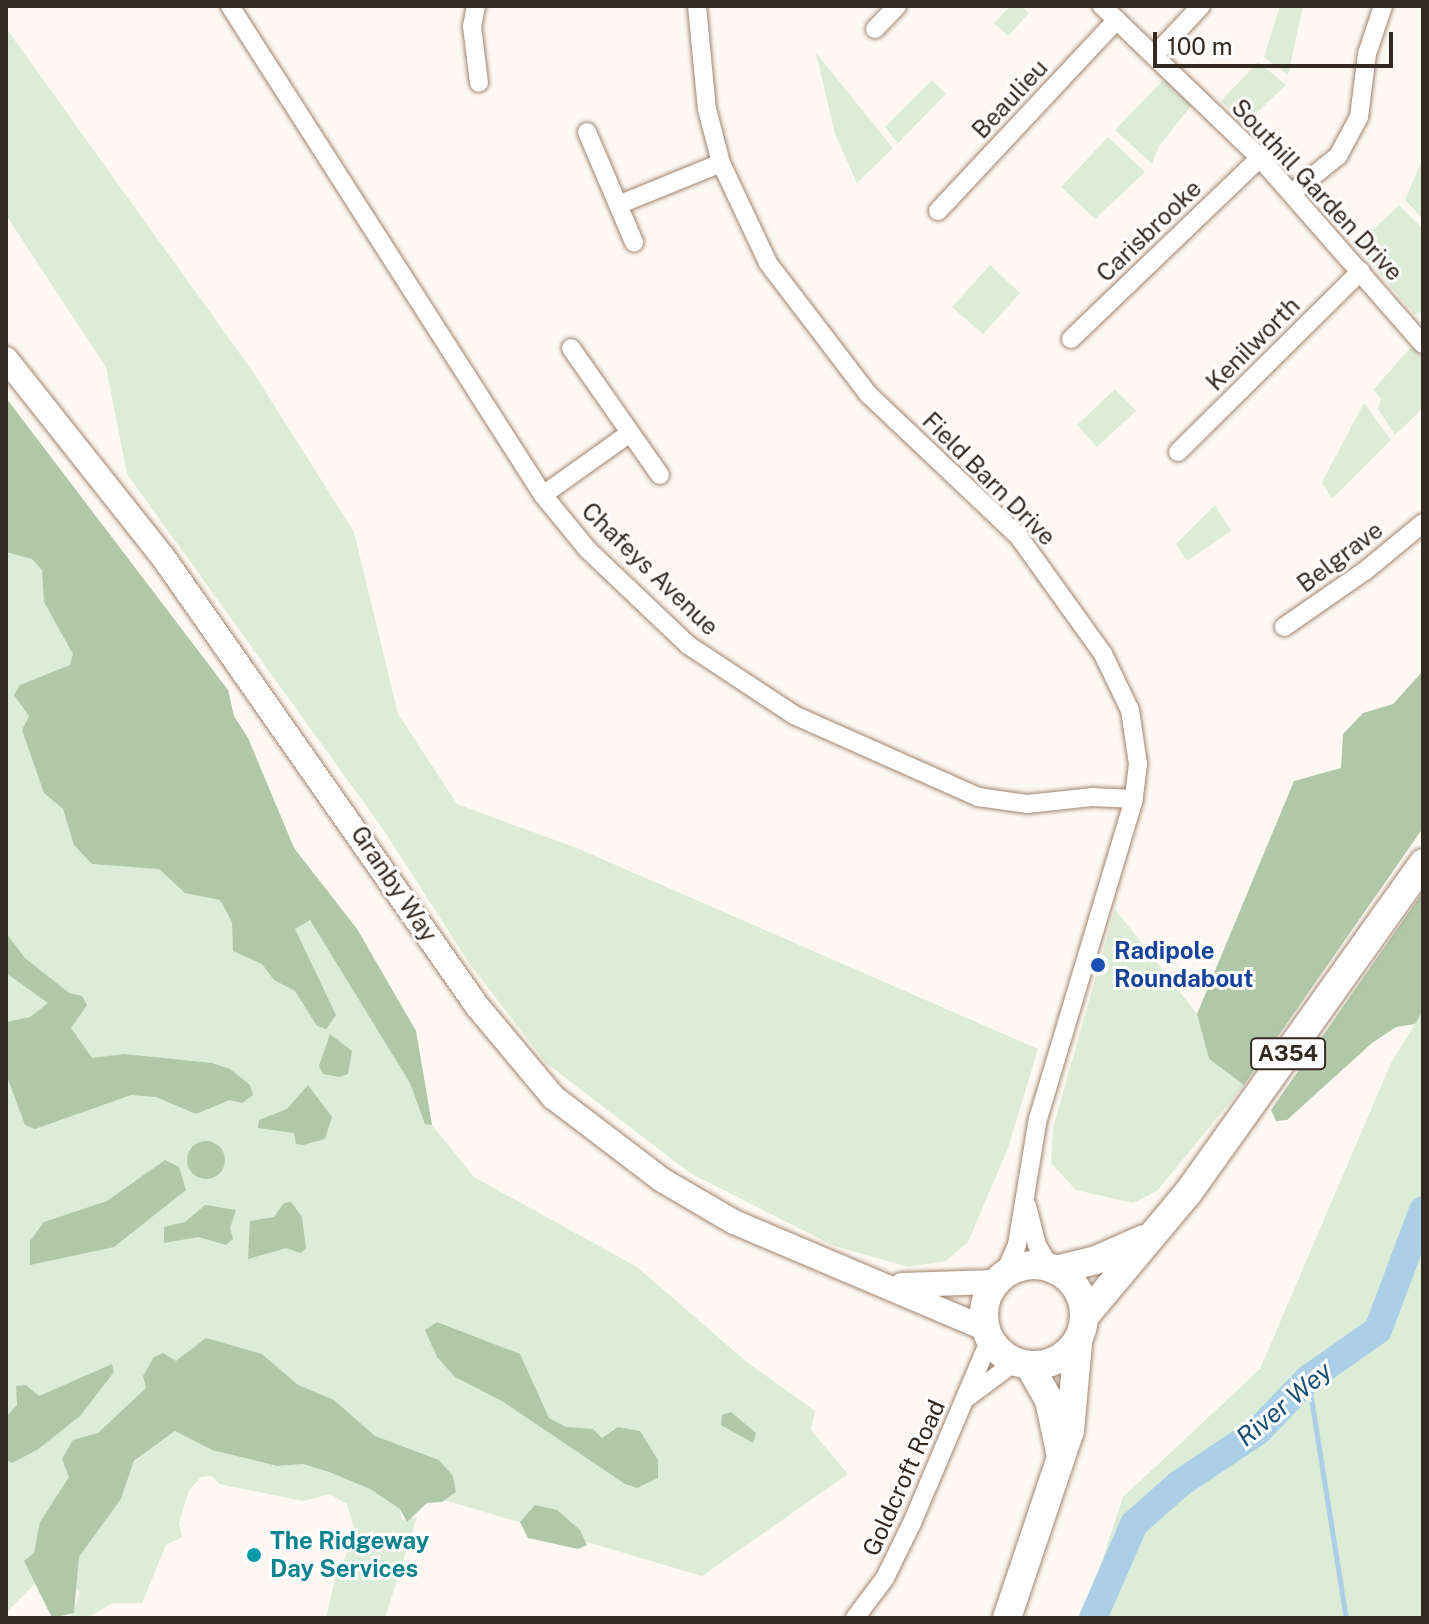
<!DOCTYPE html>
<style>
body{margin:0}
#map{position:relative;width:1429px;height:1624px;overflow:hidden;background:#fef8f3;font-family:"Public Sans",sans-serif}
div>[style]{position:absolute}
.green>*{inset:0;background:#dcecd7}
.forest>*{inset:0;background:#b0c8a8}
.round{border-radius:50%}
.stream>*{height:5px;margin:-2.5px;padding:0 2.5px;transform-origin:2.5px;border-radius:2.5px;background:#accfe8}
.river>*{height:28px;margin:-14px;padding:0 14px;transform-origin:14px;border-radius:14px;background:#accfe8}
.roads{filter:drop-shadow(0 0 2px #a08570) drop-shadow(0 0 2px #a08570)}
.minor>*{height:18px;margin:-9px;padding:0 9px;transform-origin:9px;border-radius:9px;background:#fff}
.major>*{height:24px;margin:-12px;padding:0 12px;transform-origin:12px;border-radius:12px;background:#fff}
.highway>*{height:28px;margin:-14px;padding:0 14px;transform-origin:14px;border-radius:14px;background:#fff}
.highway>.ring{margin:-14px;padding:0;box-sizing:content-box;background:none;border:28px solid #fff;border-radius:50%}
.dots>*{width:22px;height:22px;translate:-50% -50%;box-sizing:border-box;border:4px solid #fff;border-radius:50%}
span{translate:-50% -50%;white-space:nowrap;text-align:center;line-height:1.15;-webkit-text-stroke:6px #fff;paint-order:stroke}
.shield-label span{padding:2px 6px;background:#fff;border:2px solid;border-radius:6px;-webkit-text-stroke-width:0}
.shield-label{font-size:22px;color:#342921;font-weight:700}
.street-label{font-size:24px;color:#342921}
.transit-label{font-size:24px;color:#164399;font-weight:700}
.left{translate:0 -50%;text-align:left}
.culture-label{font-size:24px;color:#0d838f;font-weight:700}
.water-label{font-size:26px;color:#184f72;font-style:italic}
.frame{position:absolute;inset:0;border:8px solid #342921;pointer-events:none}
.scale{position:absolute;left:1153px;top:32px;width:240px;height:36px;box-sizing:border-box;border:4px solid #342921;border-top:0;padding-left:10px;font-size:24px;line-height:28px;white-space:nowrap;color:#342921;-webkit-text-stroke:6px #fff;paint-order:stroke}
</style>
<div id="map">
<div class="green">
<i style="clip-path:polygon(1010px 6px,1021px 6px,1029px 13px,1008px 36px,994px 23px)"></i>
<i style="clip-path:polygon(1280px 6px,1303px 6px,1288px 75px,1264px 57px)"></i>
<i style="clip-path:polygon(6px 28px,253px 372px,354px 532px,398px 714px,457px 804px,579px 849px,1038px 1049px,1008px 1148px,968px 1242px,946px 1261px,908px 1267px,834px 1246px,690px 1173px,546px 1063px,469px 963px,385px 832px,127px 474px,106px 367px,6px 215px)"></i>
<i style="clip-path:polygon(816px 53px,893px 148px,857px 183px,835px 134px)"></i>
<i style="clip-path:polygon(1258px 62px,1286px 85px,1245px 124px,1221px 101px)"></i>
<i style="clip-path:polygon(1167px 76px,1194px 102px,1159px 146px,1152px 164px,1115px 130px)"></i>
<i style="clip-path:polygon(932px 80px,946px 94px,898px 143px,885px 127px)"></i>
<i style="clip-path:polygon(1108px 137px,1145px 172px,1095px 219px,1061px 187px)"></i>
<i style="clip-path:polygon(1423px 158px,1423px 219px,1405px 200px)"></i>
<i style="clip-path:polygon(1399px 205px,1423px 229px,1423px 311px,1415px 315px,1356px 246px)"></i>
<i style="clip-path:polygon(990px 265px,1020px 293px,983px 334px,952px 307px)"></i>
<i style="clip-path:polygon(1413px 345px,1423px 358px,1423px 408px,1395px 435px,1378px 409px,1381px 398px,1373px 390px)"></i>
<i style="clip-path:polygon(1115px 389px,1136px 411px,1097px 447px,1077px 425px)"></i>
<i style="clip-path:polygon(6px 398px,228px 690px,234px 716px,248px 738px,294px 848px,357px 929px,416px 1031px,432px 1125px,474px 1177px,637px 1267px,748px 1363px,815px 1411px,811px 1430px,848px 1474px,702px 1576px,159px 1416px,63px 1556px,6px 1613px)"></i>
<i style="clip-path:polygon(1364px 403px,1391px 440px,1332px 499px,1322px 482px)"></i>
<i style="clip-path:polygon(1215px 505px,1231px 531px,1187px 561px,1176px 544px)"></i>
<i style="clip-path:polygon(1115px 909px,1197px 1014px,1209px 1059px,1244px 1085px,1157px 1191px,1133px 1203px,1076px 1190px,1051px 1163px,1053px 1128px)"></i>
<i style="clip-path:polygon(1423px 1011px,1423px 1618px,1083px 1618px,1123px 1497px,1260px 1369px,1391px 1063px)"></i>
<i style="clip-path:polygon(175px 1431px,212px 1450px,277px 1466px,303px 1464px,329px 1472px,370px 1489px,400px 1509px,402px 1520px,417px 1517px,385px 1618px,326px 1618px,336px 1575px,356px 1535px,347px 1504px,330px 1494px,303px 1501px,219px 1484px,212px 1476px,201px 1477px,189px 1490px,179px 1523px,182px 1537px,166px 1545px,142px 1603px,113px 1603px,87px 1618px,70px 1618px,80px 1593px,74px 1585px,79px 1557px,121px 1499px,134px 1462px)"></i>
</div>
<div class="forest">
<i style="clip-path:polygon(6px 398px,228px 690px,234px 716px,248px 738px,294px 848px,357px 929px,416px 1031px,432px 1125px,425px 1124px,410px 1083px,310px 920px,295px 929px,336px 1015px,326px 1029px,317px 1026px,295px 991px,274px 980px,262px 964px,233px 951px,232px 922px,220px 900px,185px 893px,159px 869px,92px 864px,74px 845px,63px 809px,44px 793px,22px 730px,29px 716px,14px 695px,20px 685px,70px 665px,73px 654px,44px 602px,42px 570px,32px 559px,6px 552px)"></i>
<i style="clip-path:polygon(1423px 671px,1423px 828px,1244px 1085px,1209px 1059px,1197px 1014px,1294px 781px,1341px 768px,1343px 734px,1363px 713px,1393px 704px)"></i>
<i style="clip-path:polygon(1423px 892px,1423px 1011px,1415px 1024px,1396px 1027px,1372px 1043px,1287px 1120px,1276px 1121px,1271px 1110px)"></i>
<i style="clip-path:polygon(6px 933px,25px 958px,69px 993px,82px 996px,87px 1005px,71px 1028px,92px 1058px,124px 1054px,212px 1063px,230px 1069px,250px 1085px,253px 1095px,242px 1103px,230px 1100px,196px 1114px,156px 1097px,131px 1095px,35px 1129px,25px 1125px,6px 1074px,6px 1022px,30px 1017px,48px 1003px,6px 973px)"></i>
<i style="clip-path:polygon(330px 1034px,352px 1051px,348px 1074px,340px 1077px,323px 1074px,319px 1066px)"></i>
<i style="clip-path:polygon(308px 1085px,332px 1117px,325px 1139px,303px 1145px,296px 1144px,294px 1133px,258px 1128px,259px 1120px,287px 1109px)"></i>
<i class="round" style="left:187px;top:1141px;width:38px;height:38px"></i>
<i style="clip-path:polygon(165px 1160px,179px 1167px,186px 1190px,114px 1247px,30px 1265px,30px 1241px,44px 1222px,107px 1201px)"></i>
<i style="clip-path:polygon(291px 1202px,302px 1217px,306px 1248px,301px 1253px,286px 1248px,248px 1259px,250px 1221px,274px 1217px,284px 1203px)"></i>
<i style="clip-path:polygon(205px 1205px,236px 1210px,230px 1228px,233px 1239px,226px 1245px,198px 1237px,164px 1243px,164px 1227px,185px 1222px)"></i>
<i style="clip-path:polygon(437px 1322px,520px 1354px,549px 1418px,566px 1427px,593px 1429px,602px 1438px,618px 1427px,640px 1431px,658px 1460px,658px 1478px,637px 1488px,625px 1484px,502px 1401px,455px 1377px,437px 1357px,425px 1330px)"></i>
<i style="clip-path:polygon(206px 1338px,262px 1354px,298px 1385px,334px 1400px,375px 1436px,439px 1460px,453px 1476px,456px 1492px,442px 1502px,427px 1503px,407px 1522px,400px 1509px,370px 1489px,329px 1472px,303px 1464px,277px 1466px,212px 1450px,175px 1431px,134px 1461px,121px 1499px,79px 1557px,74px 1613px,52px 1618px,24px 1561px,34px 1553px,40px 1522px,69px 1477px,62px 1459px,73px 1440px,98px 1433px,146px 1388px,143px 1376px,154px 1357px,163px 1353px,176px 1361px)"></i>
<i style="clip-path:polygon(112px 1364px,114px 1372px,80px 1416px,37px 1450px,12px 1463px,6px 1460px,6px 1417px,17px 1405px,16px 1386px,26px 1385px,39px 1396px)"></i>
<i style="clip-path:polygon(731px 1412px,756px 1433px,753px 1443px,721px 1425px,722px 1415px)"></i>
<i style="clip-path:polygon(535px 1505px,557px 1510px,580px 1530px,587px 1545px,578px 1549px,528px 1538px,520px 1522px)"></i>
</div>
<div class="stream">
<i style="left:1308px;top:1379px;width:242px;rotate:81deg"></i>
</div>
<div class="river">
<i style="left:1093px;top:1618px;width:103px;rotate:-66.4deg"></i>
<i style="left:1134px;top:1524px;width:60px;rotate:-41.6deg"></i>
<i style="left:1179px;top:1484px;width:95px;rotate:-33.9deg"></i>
<i style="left:1258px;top:1431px;width:72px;rotate:-46.1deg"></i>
<i style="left:1308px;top:1379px;width:85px;rotate:-35deg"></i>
<i style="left:1378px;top:1330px;width:128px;rotate:-69.4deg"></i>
</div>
<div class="roads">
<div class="minor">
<i style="left:230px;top:6px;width:581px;rotate:57.38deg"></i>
<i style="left:543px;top:495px;width:71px;rotate:50.7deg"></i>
<i style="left:588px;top:550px;width:138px;rotate:43.5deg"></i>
<i style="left:688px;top:645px;width:127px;rotate:33.4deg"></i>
<i style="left:794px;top:715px;width:201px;rotate:24deg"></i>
<i style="left:978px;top:797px;width:49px;rotate:8.1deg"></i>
<i style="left:1027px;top:804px;width:65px;rotate:-6.1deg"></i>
<i style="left:1092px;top:797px;width:42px;rotate:2.7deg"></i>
<i style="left:476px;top:6px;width:20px;rotate:101deg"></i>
<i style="left:472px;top:26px;width:57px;rotate:83deg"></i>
<i style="left:697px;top:6px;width:103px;rotate:84.5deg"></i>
<i style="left:707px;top:109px;width:56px;rotate:75.5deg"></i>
<i style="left:721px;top:163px;width:110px;rotate:64.8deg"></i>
<i style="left:768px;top:263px;width:165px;rotate:52.6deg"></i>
<i style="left:868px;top:394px;width:208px;rotate:43.4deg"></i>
<i style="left:1019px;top:537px;width:144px;rotate:54.3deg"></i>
<i style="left:1103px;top:654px;width:62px;rotate:64.3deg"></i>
<i style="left:1130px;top:710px;width:55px;rotate:81.6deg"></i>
<i style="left:1138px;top:764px;width:35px;rotate:97deg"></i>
<i style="left:1134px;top:799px;width:333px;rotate:106.7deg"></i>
<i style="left:1038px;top:1118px;width:129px;rotate:99.4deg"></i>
<i style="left:1017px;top:1245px;width:30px;rotate:114deg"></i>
<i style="left:1102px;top:6px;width:219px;rotate:43.9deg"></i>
<i style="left:1260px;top:158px;width:247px;rotate:48.8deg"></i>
<i style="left:875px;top:29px;width:32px;rotate:-46deg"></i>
<i style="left:1155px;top:55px;width:67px;rotate:-46.8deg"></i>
<i style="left:587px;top:132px;width:120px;rotate:66.9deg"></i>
<i style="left:1293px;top:192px;width:58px;rotate:-38.7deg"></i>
<i style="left:1338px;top:156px;width:44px;rotate:-61.7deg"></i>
<i style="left:1359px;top:117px;width:64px;rotate:-82.8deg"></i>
<i style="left:1367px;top:54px;width:51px;rotate:-71.6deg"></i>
<i style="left:618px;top:205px;width:111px;rotate:-22.2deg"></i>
<i style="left:938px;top:211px;width:262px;rotate:-46.9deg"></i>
<i style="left:1071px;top:339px;width:262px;rotate:-43.8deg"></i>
<i style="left:571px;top:348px;width:155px;rotate:55deg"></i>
<i style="left:1178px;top:452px;width:257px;rotate:-44.7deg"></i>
<i style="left:543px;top:495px;width:107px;rotate:-35.5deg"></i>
<i style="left:1284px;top:627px;width:98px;rotate:-34.7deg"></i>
<i style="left:1365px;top:571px;width:75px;rotate:-39.6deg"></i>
<i style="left:1027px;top:1206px;width:40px;rotate:75.6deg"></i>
<i style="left:1037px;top:1245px;width:24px;rotate:60deg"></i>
<i style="left:968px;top:1397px;width:59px;rotate:-36.7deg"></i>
<i style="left:855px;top:1618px;width:50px;rotate:-53.1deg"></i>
<i style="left:885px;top:1578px;width:61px;rotate:-63.9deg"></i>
<i style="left:912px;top:1523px;width:200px;rotate:-67deg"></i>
</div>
<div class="major">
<i style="left:6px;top:359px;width:253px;rotate:51.6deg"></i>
<i style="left:163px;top:557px;width:548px;rotate:55.03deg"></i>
<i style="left:477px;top:1006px;width:119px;rotate:50.1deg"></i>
<i style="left:553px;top:1097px;width:137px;rotate:37.3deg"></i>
<i style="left:662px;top:1180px;width:83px;rotate:30.3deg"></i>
<i style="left:734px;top:1222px;width:274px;rotate:23deg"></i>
<i style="left:902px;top:1285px;width:93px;rotate:-1.8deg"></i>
</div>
<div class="highway">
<i class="ring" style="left:984px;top:1265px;width:72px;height:72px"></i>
<i style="left:1055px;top:1270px;width:42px;rotate:-13.7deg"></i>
<i style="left:1096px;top:1260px;width:52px;rotate:-23.6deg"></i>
<i style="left:1085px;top:1316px;width:160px;rotate:-50.1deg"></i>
<i style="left:1188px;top:1193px;width:405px;rotate:-54.5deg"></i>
<i style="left:1029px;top:1365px;width:40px;rotate:60.3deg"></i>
<i style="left:1049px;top:1400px;width:53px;rotate:78.1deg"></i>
<i style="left:1007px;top:1618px;width:197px;rotate:-71.4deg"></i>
<i style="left:1070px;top:1431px;width:88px;rotate:-84.8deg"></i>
</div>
</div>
<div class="dots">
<i style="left:1098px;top:965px;background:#1a4fb4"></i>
<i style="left:254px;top:1555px;background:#0f9aa8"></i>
</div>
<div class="shield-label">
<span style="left:1288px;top:1054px">A354</span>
</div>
<div class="street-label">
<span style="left:1010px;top:99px;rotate:-47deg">Beaulieu</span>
<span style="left:1317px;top:190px;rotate:47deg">Southill Garden Drive</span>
<span style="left:1149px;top:231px;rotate:-44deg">Carisbrooke</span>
<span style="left:1253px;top:344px;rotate:-45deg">Kenilworth</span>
<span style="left:989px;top:479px;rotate:45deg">Field Barn Drive</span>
<span style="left:1340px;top:557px;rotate:-37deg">Belgrave</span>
<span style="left:650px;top:569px;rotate:44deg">Chafeys Avenue</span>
<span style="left:394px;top:884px;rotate:56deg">Granby Way</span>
<span style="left:904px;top:1478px;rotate:-66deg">Goldcroft Road</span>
</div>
<div class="transit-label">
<span class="left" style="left:1114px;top:965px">Radipole<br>Roundabout</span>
</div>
<div class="culture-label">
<span class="left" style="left:270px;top:1555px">The Ridgeway<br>Day Services</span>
</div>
<div class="water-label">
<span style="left:1284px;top:1404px;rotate:-40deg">River Wey</span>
</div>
<div class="frame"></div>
<div class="scale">100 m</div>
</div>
